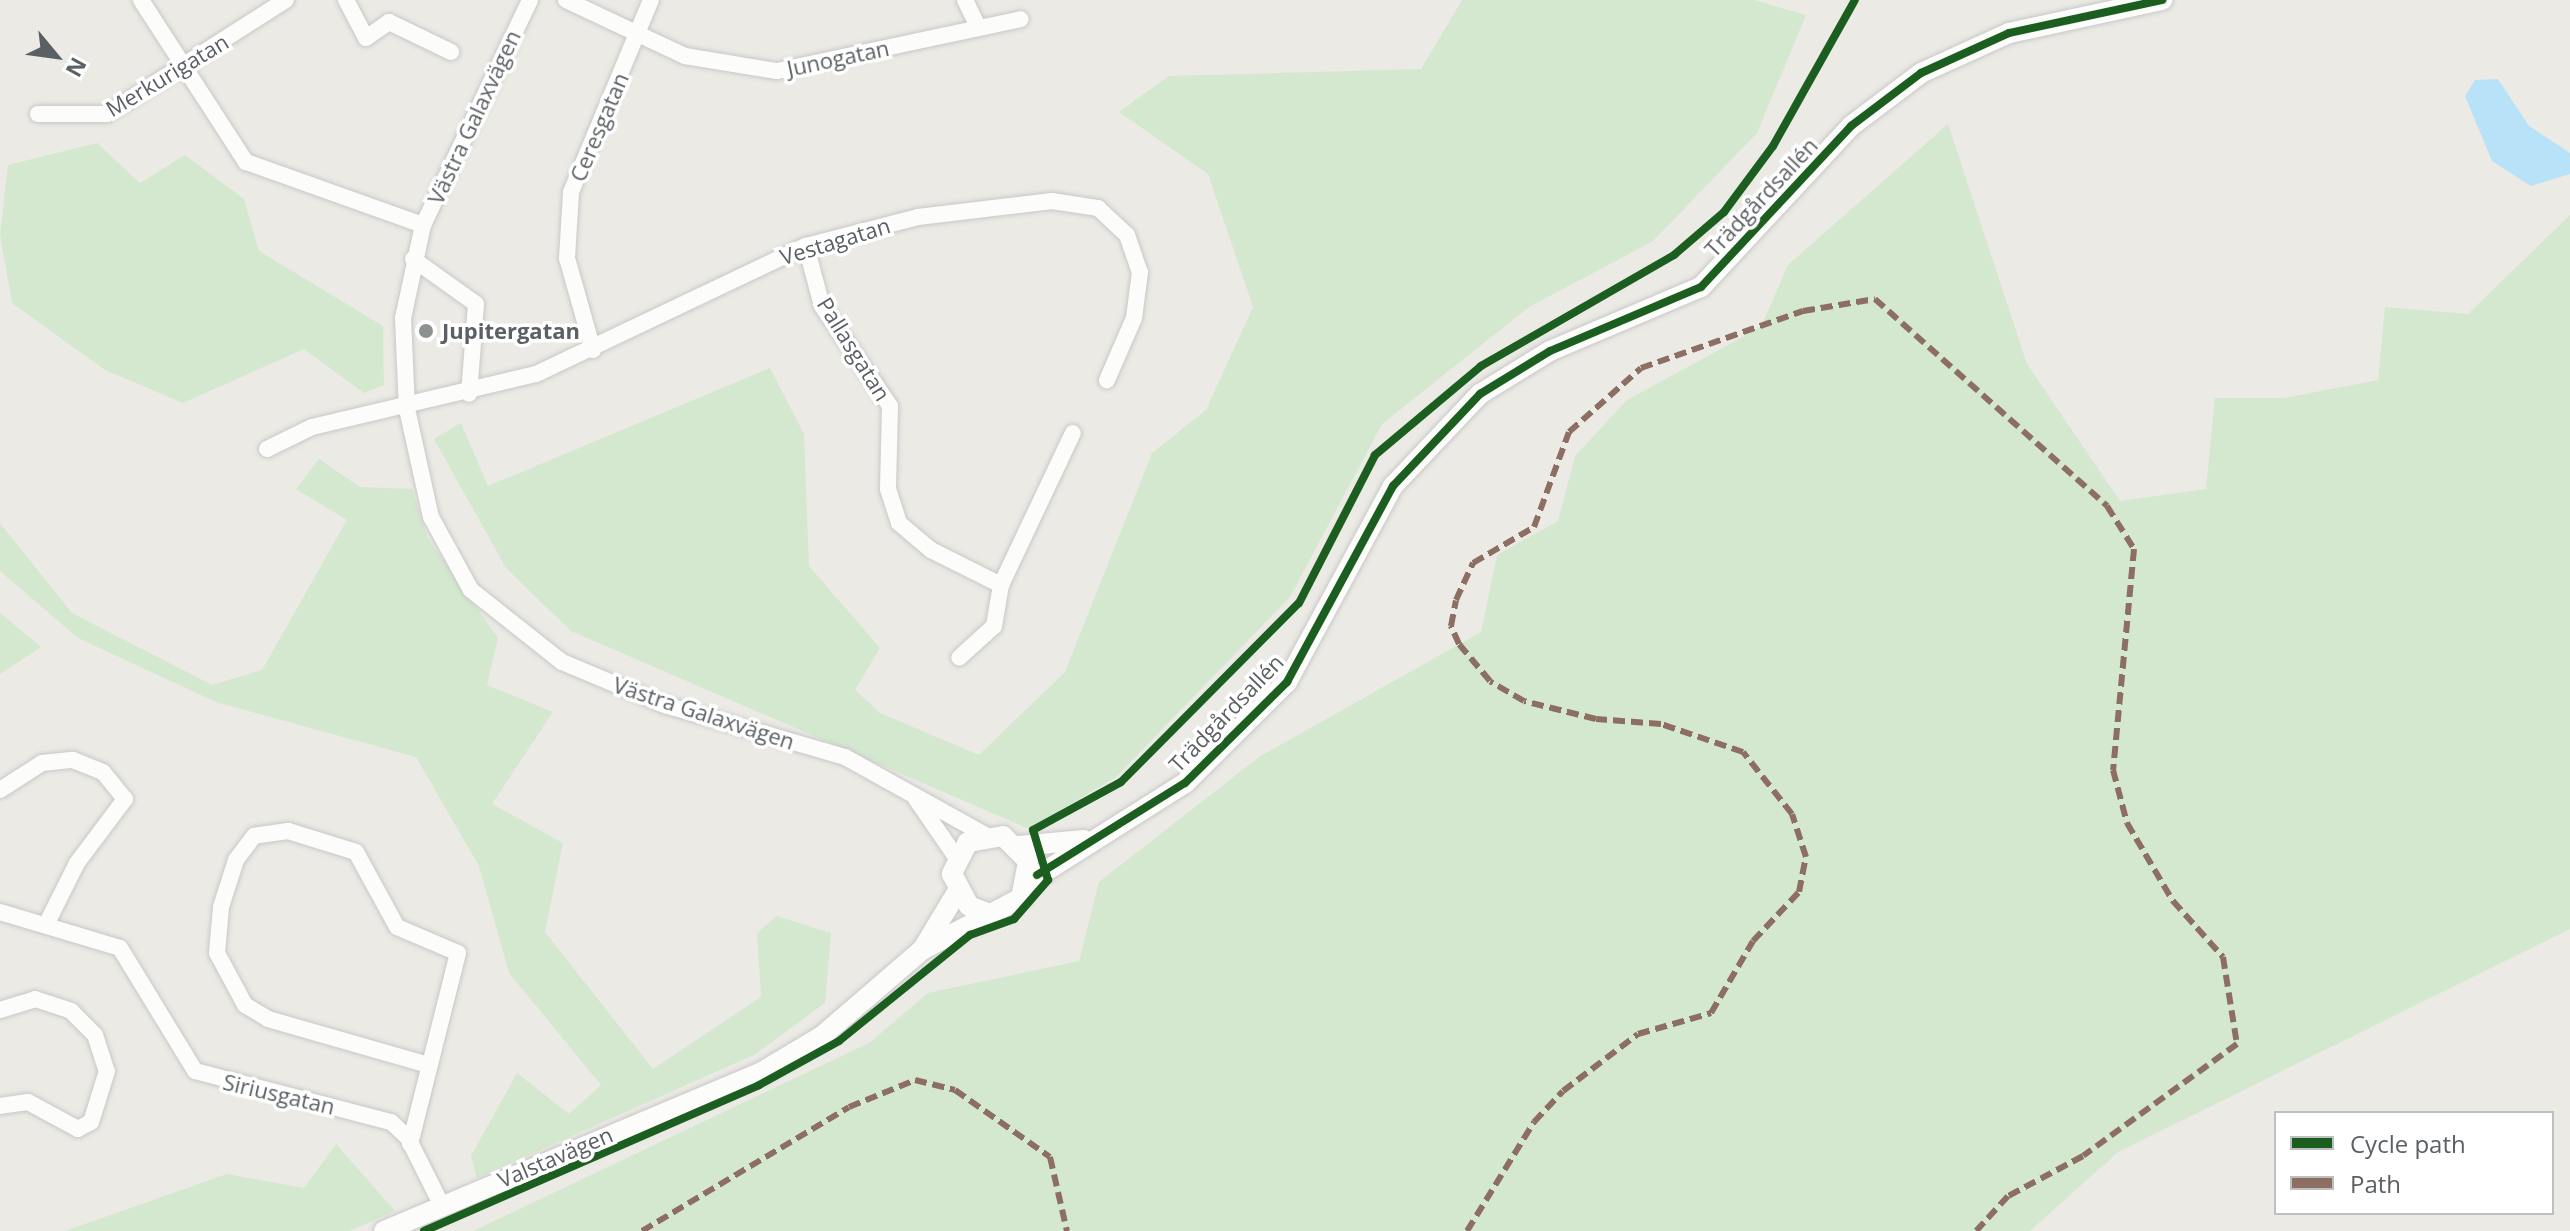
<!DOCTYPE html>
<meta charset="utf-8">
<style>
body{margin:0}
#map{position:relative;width:2570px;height:1231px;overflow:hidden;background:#ebeae5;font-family:"Open Sans",sans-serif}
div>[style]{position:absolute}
.green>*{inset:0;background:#d4e8cf}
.water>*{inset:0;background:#b7e2f7}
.roads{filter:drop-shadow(0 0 2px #c8c8c7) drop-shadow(0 0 2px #c8c8c7)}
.minor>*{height:16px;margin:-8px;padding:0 8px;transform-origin:8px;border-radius:8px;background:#fcfcfb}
.tertiary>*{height:20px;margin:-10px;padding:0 10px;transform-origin:10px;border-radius:10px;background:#fcfcfb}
.quiet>*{height:6px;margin-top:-3px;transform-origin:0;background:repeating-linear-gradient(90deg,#8d6e63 0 12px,transparent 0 18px)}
.cycleway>*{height:8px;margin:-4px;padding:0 4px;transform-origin:4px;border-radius:4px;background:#1b5e20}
.dots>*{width:22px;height:22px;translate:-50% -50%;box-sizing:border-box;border:4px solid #fff;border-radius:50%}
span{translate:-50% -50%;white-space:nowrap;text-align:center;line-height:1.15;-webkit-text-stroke:7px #fff;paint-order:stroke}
.street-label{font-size:22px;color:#5b6064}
.poi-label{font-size:22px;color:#5b6064;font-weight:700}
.left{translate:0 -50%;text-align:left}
.legend{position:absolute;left:2274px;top:1111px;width:280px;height:104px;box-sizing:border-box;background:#fff;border:2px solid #bdbfc1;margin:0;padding:10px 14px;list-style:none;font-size:24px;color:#5b6064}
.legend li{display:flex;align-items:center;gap:16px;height:40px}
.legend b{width:40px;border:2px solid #bdbfc1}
.north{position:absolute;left:16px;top:16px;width:80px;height:80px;-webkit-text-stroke:6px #fff;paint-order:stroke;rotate:119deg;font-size:22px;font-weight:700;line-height:32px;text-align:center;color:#5b6064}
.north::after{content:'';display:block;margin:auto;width:28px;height:36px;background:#5b6064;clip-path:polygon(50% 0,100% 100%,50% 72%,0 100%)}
</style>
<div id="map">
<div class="green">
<i style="clip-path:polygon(1462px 0,1754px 0,1806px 15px,1757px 133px,1653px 241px,1529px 307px,1382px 424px,1290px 597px,1116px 777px,1029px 829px,571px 631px,506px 568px,434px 439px,461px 423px,488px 486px,770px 368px,804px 434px,809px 566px,880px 648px,855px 690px,880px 713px,979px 755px,1065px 672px,1152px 453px,1206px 410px,1253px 307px,1208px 174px,1119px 112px,1169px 76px,1421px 69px)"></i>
<i style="clip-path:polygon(1948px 124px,2027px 364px,2120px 501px,2206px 489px,2215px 398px,2285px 398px,2378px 380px,2385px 307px,2468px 314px,2570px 215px,2570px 929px,2118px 1152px,2030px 1231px,473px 1231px,869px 1043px,928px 993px,1079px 961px,1099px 882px,1259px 757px,1481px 632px,1497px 555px,1558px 521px,1575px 456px,1627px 400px,1761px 327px,1788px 265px)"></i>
<i style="clip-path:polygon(97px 143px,140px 183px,185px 155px,244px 199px,259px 251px,383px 326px,384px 385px,364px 393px,304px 349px,183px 403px,105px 370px,12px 303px,0 235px,8px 165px)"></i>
<i style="clip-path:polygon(319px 459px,360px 487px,412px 489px,427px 537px,498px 638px,487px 685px,553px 712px,492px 804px,563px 843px,545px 932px,653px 1069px,761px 997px,757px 933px,777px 916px,831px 933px,825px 1003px,754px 1055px,477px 1178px,471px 1156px,517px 1073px,569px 1114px,601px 1085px,509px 973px,479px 866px,416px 757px,216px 702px,78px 638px,0 571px,0 523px,72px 613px,212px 685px,262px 670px,347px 520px,296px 489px)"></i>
<i style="clip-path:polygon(0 613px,41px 647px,0 674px)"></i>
<i style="clip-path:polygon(336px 1144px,395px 1211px,350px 1231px,65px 1231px,227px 1174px,304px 1188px)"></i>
</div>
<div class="water">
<i style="clip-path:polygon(2498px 79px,2529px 126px,2570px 153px,2570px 174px,2531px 186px,2492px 161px,2465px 96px,2475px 80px)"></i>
</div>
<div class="roads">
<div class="minor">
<i style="left:141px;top:0;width:193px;rotate:57.1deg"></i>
<i style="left:246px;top:162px;width:188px;rotate:19.6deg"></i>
<i style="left:346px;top:0;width:43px;rotate:62.2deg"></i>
<i style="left:366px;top:38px;width:28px;rotate:-35deg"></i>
<i style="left:389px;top:22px;width:69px;rotate:25.8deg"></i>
<i style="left:530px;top:0;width:249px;rotate:115.4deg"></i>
<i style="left:423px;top:225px;width:95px;rotate:102.1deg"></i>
<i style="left:403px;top:318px;width:91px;rotate:87.5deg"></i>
<i style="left:407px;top:409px;width:111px;rotate:77.5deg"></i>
<i style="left:431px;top:517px;width:83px;rotate:61.3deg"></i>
<i style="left:471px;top:590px;width:116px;rotate:38.4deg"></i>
<i style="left:562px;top:662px;width:112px;rotate:22.7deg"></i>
<i style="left:665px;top:705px;width:187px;rotate:16.1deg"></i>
<i style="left:845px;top:757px;width:160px;rotate:29.1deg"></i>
<i style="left:566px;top:0;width:132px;rotate:25.2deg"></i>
<i style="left:685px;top:56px;width:93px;rotate:9.3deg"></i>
<i style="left:777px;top:71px;width:249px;rotate:-12deg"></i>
<i style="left:965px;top:0;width:30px;rotate:64deg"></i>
<i style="left:38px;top:114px;width:69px"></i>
<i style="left:107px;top:114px;width:212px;rotate:-32.5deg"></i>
<i style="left:806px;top:246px;width:62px;rotate:75.1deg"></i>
<i style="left:822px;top:306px;width:121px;rotate:55.8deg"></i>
<i style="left:890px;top:406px;width:83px;rotate:91.4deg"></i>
<i style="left:888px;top:489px;width:36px;rotate:72deg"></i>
<i style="left:899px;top:523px;width:42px;rotate:40.2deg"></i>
<i style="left:931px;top:550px;width:78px;rotate:26.6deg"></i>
<i style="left:1001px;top:585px;width:42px;rotate:99.7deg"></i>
<i style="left:994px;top:626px;width:47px;rotate:137.6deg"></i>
<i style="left:413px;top:259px;width:77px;rotate:35.5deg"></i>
<i style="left:476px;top:304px;width:90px;rotate:94.4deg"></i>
<i style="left:593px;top:350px;width:96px;rotate:-105.8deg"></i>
<i style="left:567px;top:258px;width:66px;rotate:-86.5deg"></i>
<i style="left:571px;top:192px;width:208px;rotate:-67.4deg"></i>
<i style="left:267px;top:449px;width:50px;rotate:-26.1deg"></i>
<i style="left:312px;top:427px;width:230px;rotate:-13.3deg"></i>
<i style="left:536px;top:374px;width:299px;rotate:-25.4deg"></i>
<i style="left:806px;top:246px;width:116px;rotate:-14.5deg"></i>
<i style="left:918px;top:217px;width:135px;rotate:-6.8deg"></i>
<i style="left:1052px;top:201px;width:47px;rotate:8.7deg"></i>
<i style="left:1098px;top:208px;width:40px;rotate:43deg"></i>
<i style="left:1127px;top:235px;width:39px;rotate:71deg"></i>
<i style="left:1140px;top:272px;width:46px;rotate:97.4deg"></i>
<i style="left:1134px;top:318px;width:68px;rotate:113.5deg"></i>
<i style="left:1001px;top:585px;width:168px;rotate:-64.7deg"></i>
<i style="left:0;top:790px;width:50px;rotate:-32.7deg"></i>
<i style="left:42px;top:763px;width:31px;rotate:-6deg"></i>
<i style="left:73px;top:760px;width:32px;rotate:22deg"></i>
<i style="left:103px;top:772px;width:35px;rotate:51deg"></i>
<i style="left:125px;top:799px;width:80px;rotate:126.9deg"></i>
<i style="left:77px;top:863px;width:67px;rotate:116.6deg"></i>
<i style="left:916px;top:799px;width:70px;rotate:55.4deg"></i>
<i style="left:0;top:912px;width:125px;rotate:16.7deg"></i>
<i style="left:120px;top:948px;width:144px;rotate:58.6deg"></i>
<i style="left:195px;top:1071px;width:203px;rotate:14.6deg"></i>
<i style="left:391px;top:1122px;width:23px;rotate:43deg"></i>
<i style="left:408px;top:1138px;width:76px;rotate:63.4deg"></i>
<i style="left:0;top:1010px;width:37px;rotate:-17deg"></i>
<i style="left:35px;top:999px;width:38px;rotate:18deg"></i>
<i style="left:71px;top:1011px;width:34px;rotate:45deg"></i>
<i style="left:95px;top:1035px;width:38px;rotate:72deg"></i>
<i style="left:107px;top:1071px;width:53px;rotate:107.4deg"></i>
<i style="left:91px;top:1122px;width:15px;rotate:152deg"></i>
<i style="left:78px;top:1129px;width:57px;rotate:-151.6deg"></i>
<i style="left:28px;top:1102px;width:28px;rotate:172deg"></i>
<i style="left:410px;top:1144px;width:197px;rotate:-75.9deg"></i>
<i style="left:458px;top:953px;width:66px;rotate:-156.9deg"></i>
<i style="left:397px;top:927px;width:85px;rotate:-118.7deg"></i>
<i style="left:356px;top:852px;width:71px;rotate:-162.8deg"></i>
<i style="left:288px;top:831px;width:34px;rotate:172deg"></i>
<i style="left:254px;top:836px;width:30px;rotate:127deg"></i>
<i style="left:236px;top:860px;width:49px;rotate:107.7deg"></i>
<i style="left:221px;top:907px;width:46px;rotate:95deg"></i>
<i style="left:217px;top:953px;width:59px;rotate:61.7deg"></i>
<i style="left:245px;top:1005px;width:27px;rotate:31deg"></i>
<i style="left:268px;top:1019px;width:166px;rotate:16deg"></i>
</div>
<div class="tertiary">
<i style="left:1019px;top:846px;width:65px;rotate:-5.3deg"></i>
<i style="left:1030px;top:881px;width:183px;rotate:-32.3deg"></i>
<i style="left:1185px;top:783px;width:144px;rotate:-44.7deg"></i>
<i style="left:1287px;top:682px;width:223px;rotate:-61.6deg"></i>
<i style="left:1393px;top:486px;width:127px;rotate:-46.6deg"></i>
<i style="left:1480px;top:394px;width:82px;rotate:-31.6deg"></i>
<i style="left:1550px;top:351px;width:164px;rotate:-23deg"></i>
<i style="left:1701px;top:287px;width:220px;rotate:-47deg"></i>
<i style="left:1851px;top:126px;width:88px;rotate:-37.1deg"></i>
<i style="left:1921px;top:73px;width:97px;rotate:-24.4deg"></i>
<i style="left:2009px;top:33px;width:157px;rotate:-12.2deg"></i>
<i style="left:924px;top:947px;width:64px;rotate:-59deg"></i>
<i style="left:384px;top:1231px;width:408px;rotate:-22.8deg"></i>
<i style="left:760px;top:1073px;width:72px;rotate:-30.8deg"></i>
<i style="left:822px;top:1036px;width:132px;rotate:-40.7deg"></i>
<i style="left:922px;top:950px;width:112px;rotate:-27.7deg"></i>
<i style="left:1021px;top:898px;width:38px;rotate:-79deg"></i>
<i style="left:1028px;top:861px;width:35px;rotate:-135deg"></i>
<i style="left:1003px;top:836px;width:36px;rotate:170deg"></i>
<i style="left:968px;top:842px;width:36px;rotate:117deg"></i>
<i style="left:952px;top:874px;width:36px;rotate:62deg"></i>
<i style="left:969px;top:906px;width:19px;rotate:21deg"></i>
</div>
</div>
<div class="quiet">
<i style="left:642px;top:1231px;width:241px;rotate:-30.9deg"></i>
<i style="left:849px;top:1107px;width:71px;rotate:-22.2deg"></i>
<i style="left:915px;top:1080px;width:41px;rotate:14deg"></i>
<i style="left:955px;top:1090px;width:116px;rotate:35.2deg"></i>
<i style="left:1050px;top:1157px;width:76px;rotate:77.1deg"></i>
<i style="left:1467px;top:1231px;width:128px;rotate:-58.4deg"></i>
<i style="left:1534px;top:1122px;width:42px;rotate:-46.9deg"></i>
<i style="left:1563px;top:1091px;width:94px;rotate:-37.2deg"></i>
<i style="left:1638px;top:1034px;width:76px;rotate:-16deg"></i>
<i style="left:1711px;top:1013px;width:83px;rotate:-59.7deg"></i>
<i style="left:1753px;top:941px;width:67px;rotate:-46.8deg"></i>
<i style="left:1799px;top:892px;width:36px;rotate:-79deg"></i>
<i style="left:1806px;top:857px;width:45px;rotate:-108deg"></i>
<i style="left:1792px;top:814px;width:79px;rotate:-128.3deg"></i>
<i style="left:1743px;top:752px;width:87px;rotate:-161.1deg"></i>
<i style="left:1661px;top:724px;width:65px;rotate:-175.6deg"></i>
<i style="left:1596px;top:719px;width:74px;rotate:-166deg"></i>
<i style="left:1524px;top:701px;width:39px;rotate:-150deg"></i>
<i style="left:1490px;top:681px;width:48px;rotate:-130deg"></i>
<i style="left:1459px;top:644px;width:20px;rotate:-114deg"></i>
<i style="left:1451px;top:626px;width:26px;rotate:-79deg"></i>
<i style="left:1456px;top:600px;width:41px;rotate:-65.3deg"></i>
<i style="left:1473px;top:563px;width:71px;rotate:-30.5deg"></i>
<i style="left:1534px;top:527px;width:101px;rotate:-69.8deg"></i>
<i style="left:1569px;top:432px;width:96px;rotate:-41.6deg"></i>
<i style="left:1641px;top:368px;width:172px;rotate:-19.4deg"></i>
<i style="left:1803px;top:311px;width:73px;rotate:-9.5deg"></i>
<i style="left:1875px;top:299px;width:311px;rotate:41.7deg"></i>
<i style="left:2107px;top:506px;width:51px;rotate:57.9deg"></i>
<i style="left:2134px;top:549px;width:222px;rotate:95.4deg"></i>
<i style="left:2113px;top:770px;width:55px;rotate:75.2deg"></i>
<i style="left:2127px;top:823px;width:91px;rotate:59.5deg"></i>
<i style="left:2173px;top:901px;width:75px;rotate:48.2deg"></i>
<i style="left:2223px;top:957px;width:88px;rotate:80.9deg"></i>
<i style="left:2237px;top:1044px;width:190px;rotate:144deg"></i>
<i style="left:2083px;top:1156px;width:85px;rotate:151.9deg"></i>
<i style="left:2008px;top:1196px;width:47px;rotate:132.4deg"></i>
</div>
<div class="cycleway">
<i style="left:1037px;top:875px;width:174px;rotate:-31.9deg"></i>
<i style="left:1185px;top:783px;width:144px;rotate:-44.7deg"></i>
<i style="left:1287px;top:682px;width:223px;rotate:-61.6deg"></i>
<i style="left:1393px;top:486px;width:127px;rotate:-46.6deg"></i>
<i style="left:1480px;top:394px;width:82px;rotate:-31.6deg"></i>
<i style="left:1550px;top:351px;width:164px;rotate:-23deg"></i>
<i style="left:1701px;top:287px;width:220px;rotate:-47deg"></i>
<i style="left:1851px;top:126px;width:88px;rotate:-37.1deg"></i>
<i style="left:1921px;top:73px;width:97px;rotate:-24.4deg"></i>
<i style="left:2009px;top:33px;width:157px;rotate:-12.2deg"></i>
<i style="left:424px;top:1231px;width:365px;rotate:-23.5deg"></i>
<i style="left:759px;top:1085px;width:91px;rotate:-28.8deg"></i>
<i style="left:839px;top:1041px;width:169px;rotate:-39deg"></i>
<i style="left:970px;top:935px;width:47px;rotate:-20deg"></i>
<i style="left:1014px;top:919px;width:52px;rotate:-48.9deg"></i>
<i style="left:1048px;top:880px;width:52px;rotate:-106.7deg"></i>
<i style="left:1033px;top:830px;width:100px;rotate:-28.6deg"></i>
<i style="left:1121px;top:782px;width:252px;rotate:-45.2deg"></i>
<i style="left:1299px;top:603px;width:166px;rotate:-62.8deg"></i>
<i style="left:1375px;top:455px;width:138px;rotate:-40deg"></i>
<i style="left:1481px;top:366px;width:223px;rotate:-29.9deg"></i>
<i style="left:1674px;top:255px;width:66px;rotate:-40.7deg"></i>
<i style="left:1724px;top:212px;width:82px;rotate:-53.4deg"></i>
<i style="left:1773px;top:146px;width:167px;rotate:-60.7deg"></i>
</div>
<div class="dots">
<i style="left:426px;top:331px;background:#8d9091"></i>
</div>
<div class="street-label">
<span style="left:838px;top:58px;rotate:-12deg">Junogatan</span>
<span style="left:167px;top:75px;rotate:-31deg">Merkurigatan</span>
<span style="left:474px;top:117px;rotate:-65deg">Västra Galaxvägen</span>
<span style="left:599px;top:127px;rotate:-67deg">Ceresgatan</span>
<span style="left:1761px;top:197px;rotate:-47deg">Trädgårdsallén</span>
<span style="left:835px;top:241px;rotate:-17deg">Vestagatan</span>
<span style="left:854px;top:349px;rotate:58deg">Pallasgatan</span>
<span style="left:704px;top:713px;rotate:18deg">Västra Galaxvägen</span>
<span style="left:1226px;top:713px;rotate:-46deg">Trädgårdsallén</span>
<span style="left:279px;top:1094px;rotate:13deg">Siriusgatan</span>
<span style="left:555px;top:1157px;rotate:-23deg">Valstavägen</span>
</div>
<div class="poi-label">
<span class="left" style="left:442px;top:331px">Jupitergatan</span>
</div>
<ul class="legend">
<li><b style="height:10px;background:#1b5e20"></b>Cycle path</li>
<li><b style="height:10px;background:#8d6e63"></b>Path</li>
</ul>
<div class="north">N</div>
</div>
